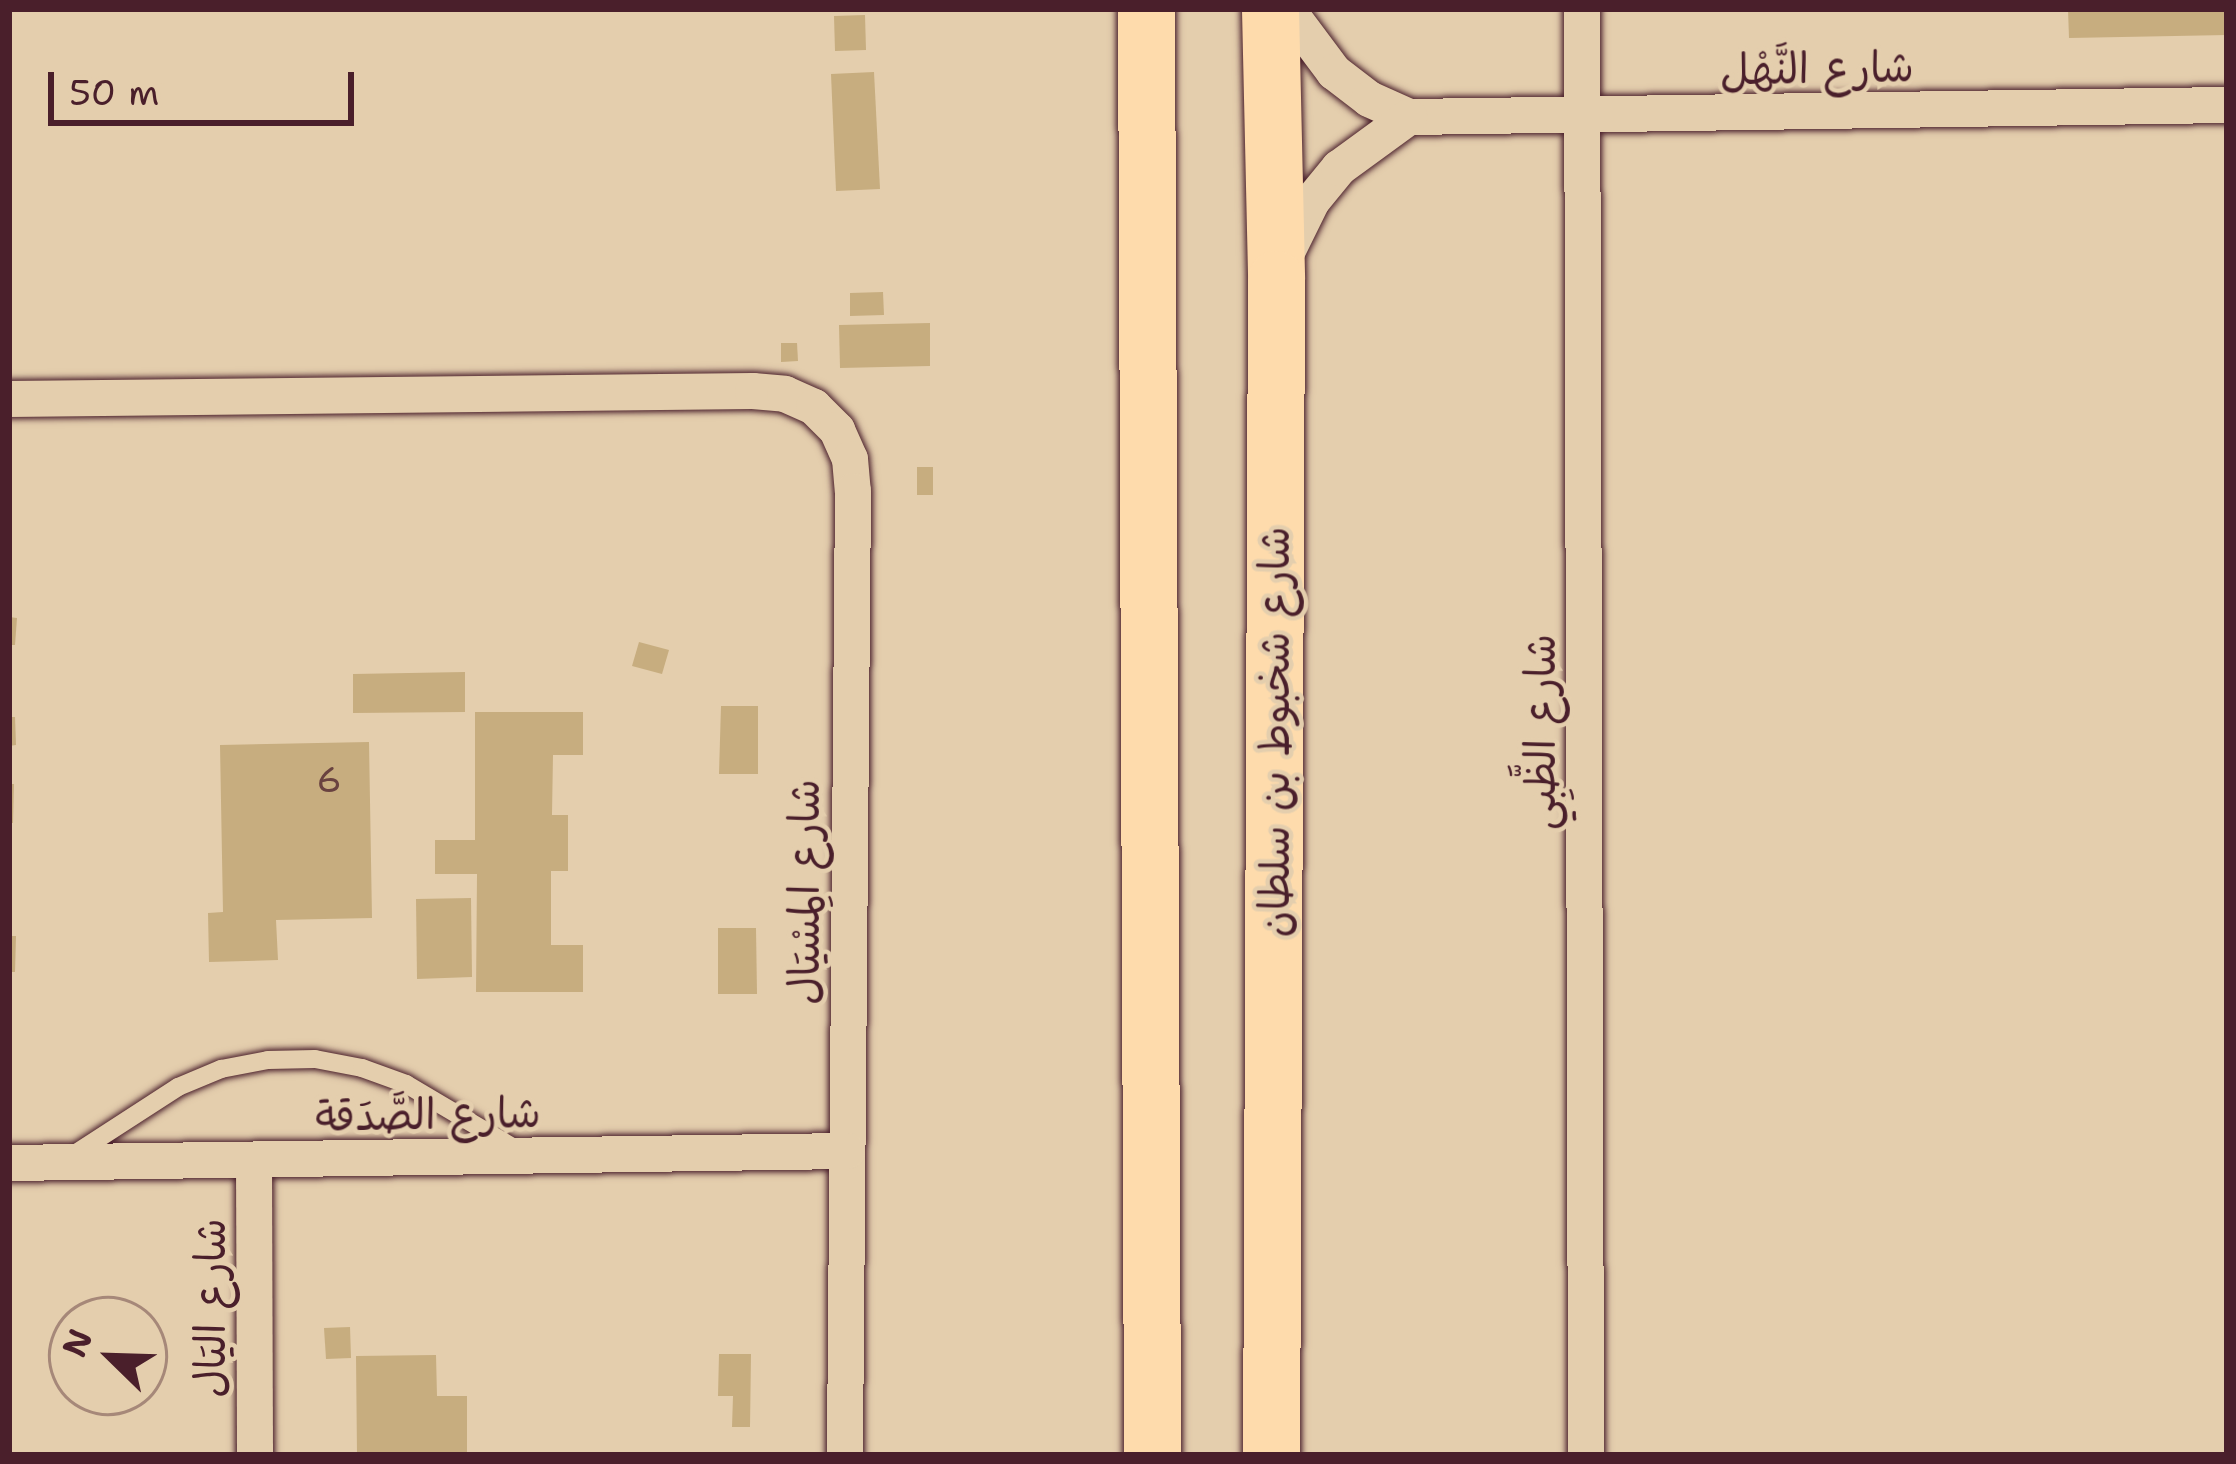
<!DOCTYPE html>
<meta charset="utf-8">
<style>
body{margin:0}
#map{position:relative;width:2236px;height:1464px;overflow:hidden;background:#e4cead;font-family:"Shantell Sans","Playpen Sans Arabic",sans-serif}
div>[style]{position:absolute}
.building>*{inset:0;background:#c7ad7f}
.roads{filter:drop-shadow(0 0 3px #4a1f2b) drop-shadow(0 0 3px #4a1f2b)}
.service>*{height:18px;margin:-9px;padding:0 9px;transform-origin:9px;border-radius:9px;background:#e4cead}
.minor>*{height:36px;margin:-18px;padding:0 18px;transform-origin:18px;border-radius:18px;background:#e4cead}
.primary>*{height:57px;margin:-28.5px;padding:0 28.5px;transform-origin:28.5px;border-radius:28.5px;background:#fedbac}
span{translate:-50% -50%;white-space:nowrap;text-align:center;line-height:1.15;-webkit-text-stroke:9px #e4cead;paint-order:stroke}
.number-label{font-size:36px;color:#694240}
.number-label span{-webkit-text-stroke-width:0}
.street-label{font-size:42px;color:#4a1f2b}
.frame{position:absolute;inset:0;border:12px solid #4a1f2b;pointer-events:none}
.north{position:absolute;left:48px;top:1296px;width:120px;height:120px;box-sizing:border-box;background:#e4cead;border:3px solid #a68879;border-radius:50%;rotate:293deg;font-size:33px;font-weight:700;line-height:48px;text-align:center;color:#4a1f2b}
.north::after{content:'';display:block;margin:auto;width:42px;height:54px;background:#4a1f2b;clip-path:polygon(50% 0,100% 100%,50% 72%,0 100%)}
.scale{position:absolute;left:48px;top:72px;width:306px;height:54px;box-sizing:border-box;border:6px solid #4a1f2b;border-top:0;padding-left:15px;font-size:36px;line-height:42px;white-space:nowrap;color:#4a1f2b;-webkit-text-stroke:9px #e4cead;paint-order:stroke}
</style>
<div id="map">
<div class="building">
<i style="clip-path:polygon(2068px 9px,2227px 9px,2227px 35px,2069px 38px)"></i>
<i style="clip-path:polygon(865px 15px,866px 50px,835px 51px,834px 16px)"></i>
<i style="clip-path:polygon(874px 72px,880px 189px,836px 191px,831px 74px)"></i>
<i style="clip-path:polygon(883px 292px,884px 315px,850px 316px,850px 293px)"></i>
<i style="clip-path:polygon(930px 323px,930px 366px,840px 368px,839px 325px)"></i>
<i style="clip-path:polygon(781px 343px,797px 343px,798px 361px,781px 362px)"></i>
<i style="clip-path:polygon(917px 467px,933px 467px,933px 495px,917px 495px)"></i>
<i style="clip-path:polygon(9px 617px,17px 618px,15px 645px,9px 645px)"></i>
<i style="clip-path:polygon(639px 642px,669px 650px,662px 674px,632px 666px)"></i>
<i style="clip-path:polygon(465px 672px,465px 712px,353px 713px,353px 674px)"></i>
<i style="clip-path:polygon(721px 706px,758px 706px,758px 774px,719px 774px)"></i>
<i style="clip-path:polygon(475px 712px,583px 712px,583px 755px,553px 755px,552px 815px,568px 815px,568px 871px,551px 871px,551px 945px,583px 945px,583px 992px,476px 992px,477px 874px,435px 874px,435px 840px,475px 840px)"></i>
<i style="clip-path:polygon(9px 717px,15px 717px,16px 745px,9px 746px)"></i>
<i style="clip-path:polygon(369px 742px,372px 918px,276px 920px,278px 960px,209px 962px,208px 913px,223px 912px,220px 745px)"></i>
<i style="clip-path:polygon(9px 784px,14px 784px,13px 823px,9px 823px)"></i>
<i style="clip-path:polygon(471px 898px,472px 977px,417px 979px,416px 899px)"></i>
<i style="clip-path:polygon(718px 928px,756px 928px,757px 994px,718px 994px)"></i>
<i style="clip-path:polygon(9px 936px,16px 936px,15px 972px,9px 972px)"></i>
<i style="clip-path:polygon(350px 1327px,351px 1358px,326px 1359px,324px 1328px)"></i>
<i style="clip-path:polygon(719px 1354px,751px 1354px,750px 1427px,732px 1427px,733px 1396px,718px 1396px)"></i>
<i style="clip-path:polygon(436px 1355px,437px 1396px,467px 1396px,467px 1455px,357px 1455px,356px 1356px)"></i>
</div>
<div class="roads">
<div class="service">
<i style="left:70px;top:1157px;width:129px;rotate:-32.9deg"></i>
<i style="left:178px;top:1087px;width:47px;rotate:-22.7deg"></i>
<i style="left:221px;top:1069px;width:48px;rotate:-10.8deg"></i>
<i style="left:268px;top:1060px;width:47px;rotate:-1.2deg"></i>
<i style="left:315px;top:1059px;width:48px;rotate:10.8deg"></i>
<i style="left:362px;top:1068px;width:47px;rotate:20deg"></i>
<i style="left:406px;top:1084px;width:129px;rotate:30.7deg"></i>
</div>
<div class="minor">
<i style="left:1287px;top:9px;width:79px;rotate:53.3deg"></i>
<i style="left:1334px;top:72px;width:44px;rotate:37.6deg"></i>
<i style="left:1369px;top:99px;width:44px;rotate:24.2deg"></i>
<i style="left:1409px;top:117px;width:818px;rotate:-0.84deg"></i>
<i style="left:1582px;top:9px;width:1446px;rotate:89.84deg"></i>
<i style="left:1283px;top:260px;width:66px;rotate:-63.8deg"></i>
<i style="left:1312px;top:201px;width:43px;rotate:-50.7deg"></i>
<i style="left:1339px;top:168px;width:87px;rotate:-36.1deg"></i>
<i style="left:9px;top:399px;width:744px;rotate:-0.62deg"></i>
<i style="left:753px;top:391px;width:32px;rotate:5deg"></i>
<i style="left:785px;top:394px;width:32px;rotate:24deg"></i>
<i style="left:814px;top:407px;width:33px;rotate:45deg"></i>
<i style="left:837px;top:430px;width:32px;rotate:66deg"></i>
<i style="left:850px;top:459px;width:32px;rotate:85deg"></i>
<i style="left:853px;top:491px;width:964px;rotate:90.48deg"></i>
<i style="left:254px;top:1161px;width:294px;rotate:89.8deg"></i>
<i style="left:9px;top:1163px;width:838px;rotate:-0.82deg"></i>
</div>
<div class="primary">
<i style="left:1146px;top:9px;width:1446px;rotate:89.76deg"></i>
<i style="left:1270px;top:9px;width:270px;rotate:88.7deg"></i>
<i style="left:1276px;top:279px;width:1176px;rotate:90.24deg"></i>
</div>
</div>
<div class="number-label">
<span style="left:329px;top:780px">6</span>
</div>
<div class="street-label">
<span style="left:1817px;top:68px;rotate:-1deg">شارع النَّهْل</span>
<span style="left:1274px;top:732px;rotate:-90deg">شارع شخبوط بن سلطان</span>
<span style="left:1540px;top:732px;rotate:-90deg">شارع الظَّبِي</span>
<span style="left:804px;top:892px;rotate:-90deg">شارع المِسْيَال</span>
<span style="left:428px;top:1114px;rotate:-1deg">شارع الصَّدَقة</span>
<span style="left:210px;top:1308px;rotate:-90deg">شارع اليَال</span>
</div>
<div class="frame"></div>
<div class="north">N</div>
<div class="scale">50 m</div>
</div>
